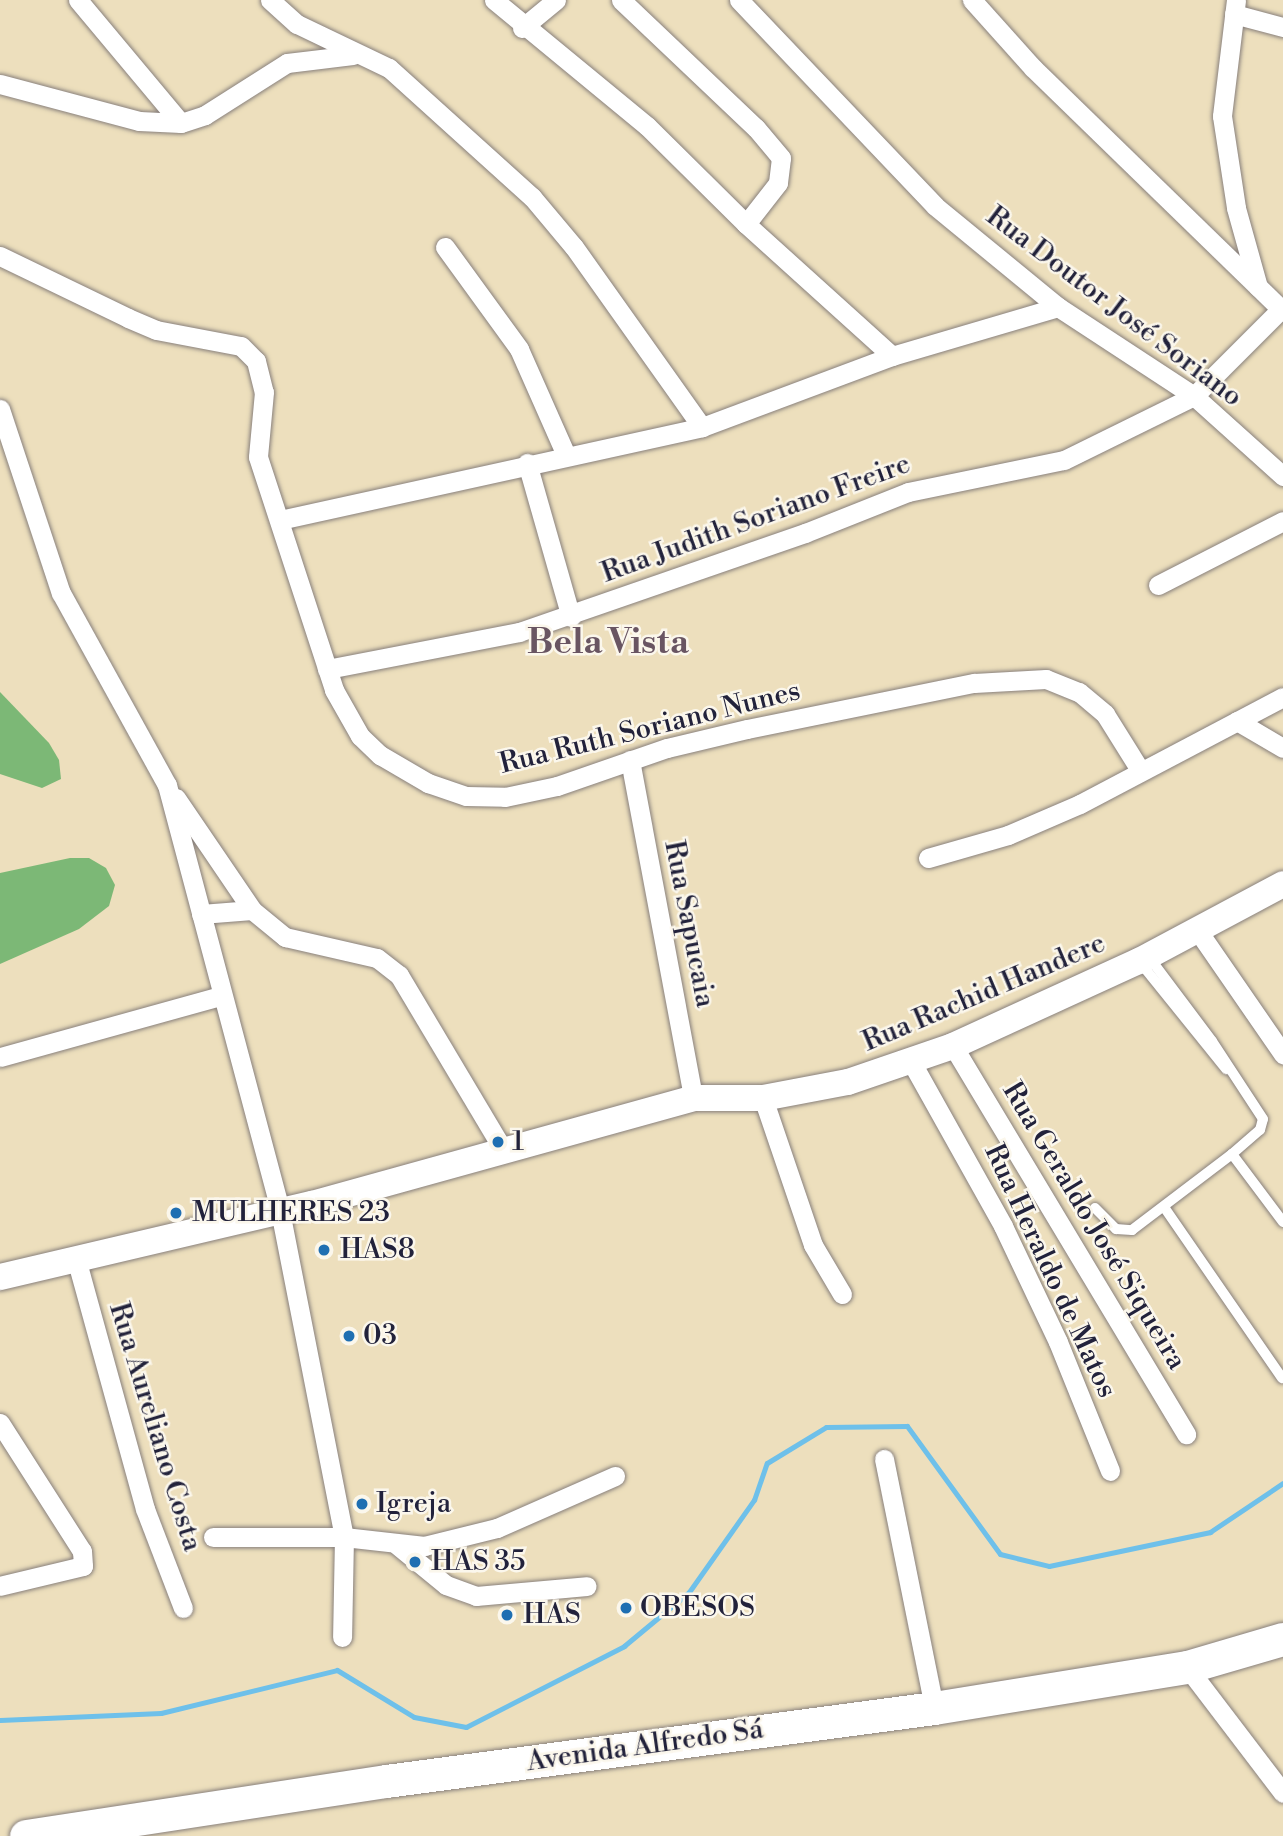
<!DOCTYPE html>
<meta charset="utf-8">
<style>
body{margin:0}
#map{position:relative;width:1283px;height:1836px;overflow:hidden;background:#eddfbd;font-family:"Libre Bodoni",serif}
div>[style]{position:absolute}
.forest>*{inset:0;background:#7cb876}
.stream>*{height:5px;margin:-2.5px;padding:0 2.5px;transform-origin:2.5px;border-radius:2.5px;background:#6ec0ea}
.roads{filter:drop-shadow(0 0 2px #88807c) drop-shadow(0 0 2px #88807c)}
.lane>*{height:10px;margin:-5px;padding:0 5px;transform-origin:5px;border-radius:5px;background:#fff}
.street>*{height:19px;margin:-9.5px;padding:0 9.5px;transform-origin:9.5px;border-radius:9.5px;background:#fff}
.secondary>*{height:26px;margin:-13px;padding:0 13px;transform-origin:13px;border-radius:13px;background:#fff}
.highway>*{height:33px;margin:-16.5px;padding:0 16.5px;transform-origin:16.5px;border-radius:16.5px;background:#fff}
.dots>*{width:19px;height:19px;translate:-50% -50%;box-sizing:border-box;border:4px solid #fbf7ec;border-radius:50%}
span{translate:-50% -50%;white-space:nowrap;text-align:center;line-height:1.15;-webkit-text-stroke:5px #fbf7ec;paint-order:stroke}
.street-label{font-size:28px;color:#22223b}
.poi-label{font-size:28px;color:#22223b}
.left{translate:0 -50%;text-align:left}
.district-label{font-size:35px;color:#695562;font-weight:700}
</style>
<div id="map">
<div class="forest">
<i style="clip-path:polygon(0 692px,49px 743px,59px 760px,61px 779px,42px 788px,0 774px)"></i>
<i style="clip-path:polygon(70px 858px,89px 858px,106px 868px,115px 885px,109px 906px,79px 929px,0 964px,0 873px)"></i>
</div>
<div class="stream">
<i style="left:0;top:1720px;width:161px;rotate:-2.5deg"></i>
<i style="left:161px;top:1713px;width:181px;rotate:-13.7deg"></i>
<i style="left:337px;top:1670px;width:90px;rotate:31.4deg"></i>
<i style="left:414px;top:1717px;width:53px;rotate:10.9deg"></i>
<i style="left:466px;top:1727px;width:178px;rotate:-27.1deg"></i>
<i style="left:624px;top:1646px;width:85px;rotate:-39.7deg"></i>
<i style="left:689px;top:1592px;width:113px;rotate:-54.8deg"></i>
<i style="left:754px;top:1500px;width:39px;rotate:-71deg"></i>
<i style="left:767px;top:1463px;width:69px;rotate:-31.4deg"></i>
<i style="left:826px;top:1427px;width:81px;rotate:-0.7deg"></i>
<i style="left:907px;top:1426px;width:158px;rotate:54deg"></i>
<i style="left:1000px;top:1554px;width:50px;rotate:13.8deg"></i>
<i style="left:1049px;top:1566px;width:165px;rotate:-11.9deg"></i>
<i style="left:1210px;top:1532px;width:88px;rotate:-33.9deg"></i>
</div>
<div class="roads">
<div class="lane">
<i style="left:1139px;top:961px;width:139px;rotate:51.1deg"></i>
<i style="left:1232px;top:1154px;width:85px;rotate:53.1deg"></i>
<i style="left:1164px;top:1207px;width:208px;rotate:55.4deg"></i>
<i style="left:1095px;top:1208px;width:30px;rotate:45deg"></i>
<i style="left:1116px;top:1229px;width:16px;rotate:4deg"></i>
<i style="left:1132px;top:1230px;width:126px;rotate:-37.2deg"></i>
<i style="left:1232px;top:1154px;width:37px;rotate:-41deg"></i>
<i style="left:1260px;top:1130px;width:11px;rotate:-75deg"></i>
<i style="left:1263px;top:1119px;width:93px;rotate:-123.2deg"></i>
<i style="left:1212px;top:1041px;width:105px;rotate:-126.9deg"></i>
</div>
<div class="street">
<i style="left:78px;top:0;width:160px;rotate:50.1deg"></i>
<i style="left:270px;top:0;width:36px;rotate:42deg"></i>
<i style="left:297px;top:24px;width:102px;rotate:25.6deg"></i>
<i style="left:389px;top:68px;width:193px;rotate:42.1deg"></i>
<i style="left:532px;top:197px;width:65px;rotate:50deg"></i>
<i style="left:574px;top:247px;width:221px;rotate:54.6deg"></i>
<i style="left:494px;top:0;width:198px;rotate:39.5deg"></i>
<i style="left:647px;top:126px;width:139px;rotate:44.7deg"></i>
<i style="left:746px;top:224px;width:197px;rotate:42.1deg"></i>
<i style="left:621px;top:0;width:186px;rotate:43.5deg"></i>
<i style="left:756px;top:128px;width:39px;rotate:50deg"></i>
<i style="left:781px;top:158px;width:25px;rotate:97deg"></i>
<i style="left:778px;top:183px;width:52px;rotate:128deg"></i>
<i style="left:739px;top:0;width:284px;rotate:46.4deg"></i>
<i style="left:935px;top:206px;width:159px;rotate:39.4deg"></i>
<i style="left:1058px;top:307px;width:163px;rotate:33.2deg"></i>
<i style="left:1194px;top:396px;width:120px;rotate:42deg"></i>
<i style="left:972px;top:0;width:91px;rotate:48.1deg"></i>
<i style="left:1033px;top:68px;width:349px;rotate:44.2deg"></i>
<i style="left:1236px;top:0;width:117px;rotate:96.9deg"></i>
<i style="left:1222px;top:116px;width:93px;rotate:81.3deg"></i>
<i style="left:1236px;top:208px;width:82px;rotate:74.4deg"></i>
<i style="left:1234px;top:14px;width:51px;rotate:14.9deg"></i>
<i style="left:522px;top:28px;width:44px;rotate:-39.5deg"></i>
<i style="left:0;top:84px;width:144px;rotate:14.9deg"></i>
<i style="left:139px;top:121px;width:42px;rotate:2.7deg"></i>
<i style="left:181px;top:123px;width:25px;rotate:-18deg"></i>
<i style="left:205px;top:115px;width:97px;rotate:-32.4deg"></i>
<i style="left:287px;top:63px;width:66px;rotate:-6.9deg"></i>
<i style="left:445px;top:247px;width:126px;rotate:54deg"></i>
<i style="left:519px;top:349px;width:116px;rotate:66.1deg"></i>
<i style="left:0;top:256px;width:142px;rotate:25.8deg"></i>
<i style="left:128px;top:318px;width:30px;rotate:23deg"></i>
<i style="left:156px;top:330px;width:86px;rotate:10.7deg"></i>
<i style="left:241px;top:346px;width:21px;rotate:45deg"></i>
<i style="left:256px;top:361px;width:32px;rotate:76deg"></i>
<i style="left:264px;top:392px;width:65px;rotate:95.3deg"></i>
<i style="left:258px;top:457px;width:245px;rotate:71.9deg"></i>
<i style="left:334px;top:690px;width:53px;rotate:60.5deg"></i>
<i style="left:360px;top:736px;width:28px;rotate:44deg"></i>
<i style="left:380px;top:755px;width:56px;rotate:30.3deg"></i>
<i style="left:428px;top:783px;width:40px;rotate:18.9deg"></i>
<i style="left:466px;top:796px;width:39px;rotate:1deg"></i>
<i style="left:505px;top:797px;width:53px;rotate:-11.9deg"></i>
<i style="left:557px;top:786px;width:116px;rotate:-19.1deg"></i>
<i style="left:667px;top:748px;width:82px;rotate:-13.4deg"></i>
<i style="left:747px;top:729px;width:232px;rotate:-11.5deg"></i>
<i style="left:974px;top:683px;width:72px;rotate:-3.2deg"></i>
<i style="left:1046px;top:679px;width:35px;rotate:22deg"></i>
<i style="left:1079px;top:692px;width:34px;rotate:40deg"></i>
<i style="left:1105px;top:714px;width:66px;rotate:58deg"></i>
<i style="left:0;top:409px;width:194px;rotate:71.7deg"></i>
<i style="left:61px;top:593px;width:219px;rotate:61.1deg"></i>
<i style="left:167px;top:785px;width:441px;rotate:75.1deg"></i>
<i style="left:280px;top:1211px;width:332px;rotate:78.9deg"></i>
<i style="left:344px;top:1537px;width:100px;rotate:91.1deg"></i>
<i style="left:527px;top:463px;width:160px;rotate:74.1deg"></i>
<i style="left:280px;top:520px;width:432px;rotate:-12.4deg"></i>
<i style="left:702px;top:427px;width:203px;rotate:-20.5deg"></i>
<i style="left:892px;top:356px;width:173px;rotate:-16.4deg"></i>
<i style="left:1158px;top:585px;width:140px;rotate:-27.1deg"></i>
<i style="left:327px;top:669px;width:196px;rotate:-10.9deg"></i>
<i style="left:519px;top:632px;width:303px;rotate:-19.1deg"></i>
<i style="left:805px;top:533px;width:111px;rotate:-21.7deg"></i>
<i style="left:908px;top:492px;width:159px;rotate:-11.6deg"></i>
<i style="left:1064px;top:460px;width:145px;rotate:-26.2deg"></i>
<i style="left:1194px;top:396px;width:123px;rotate:-45deg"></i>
<i style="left:1237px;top:721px;width:53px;rotate:30.4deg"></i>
<i style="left:630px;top:760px;width:344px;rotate:79.4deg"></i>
<i style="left:176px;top:798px;width:135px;rotate:55.8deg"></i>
<i style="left:928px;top:858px;width:83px;rotate:-16deg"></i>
<i style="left:1008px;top:835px;width:78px;rotate:-23.3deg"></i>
<i style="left:1080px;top:804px;width:229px;rotate:-27.8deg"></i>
<i style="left:201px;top:914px;width:51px;rotate:-4.5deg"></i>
<i style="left:252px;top:910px;width:43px;rotate:39.3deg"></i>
<i style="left:285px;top:937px;width:94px;rotate:12.9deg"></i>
<i style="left:377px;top:958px;width:28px;rotate:38deg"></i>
<i style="left:399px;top:975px;width:205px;rotate:59.2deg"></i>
<i style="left:1198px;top:931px;width:150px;rotate:55.4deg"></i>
<i style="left:953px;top:1046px;width:453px;rotate:59deg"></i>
<i style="left:0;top:1057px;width:228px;rotate:-15.5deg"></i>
<i style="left:912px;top:1063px;width:187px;rotate:60.8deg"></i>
<i style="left:1003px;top:1226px;width:128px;rotate:64.6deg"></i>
<i style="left:1058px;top:1342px;width:139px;rotate:68deg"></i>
<i style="left:763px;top:1098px;width:155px;rotate:71.2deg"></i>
<i style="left:813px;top:1245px;width:57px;rotate:59.4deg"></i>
<i style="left:77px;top:1262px;width:256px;rotate:74.6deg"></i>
<i style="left:145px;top:1509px;width:106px;rotate:69deg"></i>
<i style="left:0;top:1423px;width:152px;rotate:57.4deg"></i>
<i style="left:82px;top:1551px;width:15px;rotate:86deg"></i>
<i style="left:83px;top:1566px;width:85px;rotate:166.5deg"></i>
<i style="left:884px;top:1459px;width:254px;rotate:78.6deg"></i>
<i style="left:213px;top:1537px;width:131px"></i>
<i style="left:344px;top:1537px;width:81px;rotate:6.4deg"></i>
<i style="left:424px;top:1546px;width:75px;rotate:-13.9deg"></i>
<i style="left:497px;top:1528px;width:129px;rotate:-23.8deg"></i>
<i style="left:397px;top:1545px;width:63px;rotate:39.2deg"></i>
<i style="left:446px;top:1585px;width:32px;rotate:20deg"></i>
<i style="left:476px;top:1596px;width:111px;rotate:-5.1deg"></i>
<i style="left:1187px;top:1667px;width:158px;rotate:52.7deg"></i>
</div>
<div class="secondary">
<i style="left:0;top:1277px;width:320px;rotate:-13.2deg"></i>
<i style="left:312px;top:1204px;width:395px;rotate:-15.5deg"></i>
<i style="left:693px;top:1098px;width:70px"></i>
<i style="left:763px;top:1098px;width:86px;rotate:-10.7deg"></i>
<i style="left:848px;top:1082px;width:111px;rotate:-18.9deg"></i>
<i style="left:953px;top:1046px;width:205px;rotate:-24.6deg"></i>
<i style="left:1139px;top:961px;width:163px;rotate:-28.1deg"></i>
</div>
<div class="highway">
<i style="left:26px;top:1836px;width:364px;rotate:-8.7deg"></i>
<i style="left:386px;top:1781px;width:553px;rotate:-7.59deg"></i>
<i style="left:934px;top:1708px;width:256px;rotate:-9.2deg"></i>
<i style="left:1187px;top:1667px;width:100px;rotate:-16.3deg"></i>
</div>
</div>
<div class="dots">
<i style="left:498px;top:1142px;background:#1f6fb2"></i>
<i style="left:176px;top:1213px;background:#1f6fb2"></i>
<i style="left:324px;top:1250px;background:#1f6fb2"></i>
<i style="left:349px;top:1336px;background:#1f6fb2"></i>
<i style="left:362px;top:1504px;background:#1f6fb2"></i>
<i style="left:415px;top:1562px;background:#1f6fb2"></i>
<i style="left:626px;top:1608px;background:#1f6fb2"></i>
<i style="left:507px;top:1615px;background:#1f6fb2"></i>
</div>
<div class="street-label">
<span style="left:1114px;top:307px;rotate:37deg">Rua Doutor José Soriano</span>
<span style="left:756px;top:519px;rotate:-20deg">Rua Judith Soriano Freire</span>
<span style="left:650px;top:728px;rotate:-14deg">Rua Ruth Soriano Nunes</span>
<span style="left:689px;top:924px;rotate:79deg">Rua Sapucaia</span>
<span style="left:984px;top:993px;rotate:-23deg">Rua Rachid Handere</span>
<span style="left:1094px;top:1226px;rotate:59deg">Rua Geraldo José Siqueira</span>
<span style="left:1050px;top:1271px;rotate:65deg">Rua Heraldo de Matos</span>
<span style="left:155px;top:1427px;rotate:73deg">Rua Aureliano Costa</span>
<span style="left:645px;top:1746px;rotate:-8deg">Avenida Alfredo Sá</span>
</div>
<div class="poi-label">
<span class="left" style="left:512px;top:1142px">1</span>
<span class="left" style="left:192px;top:1213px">MULHERES 23</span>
<span class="left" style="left:340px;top:1250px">HAS8</span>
<span class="left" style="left:363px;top:1336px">03</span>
<span class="left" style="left:376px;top:1504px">Igreja</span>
<span class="left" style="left:431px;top:1562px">HAS 35</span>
<span class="left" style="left:640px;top:1608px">OBESOS</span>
<span class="left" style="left:523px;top:1615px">HAS</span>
</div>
<div class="district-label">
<span style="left:608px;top:643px">Bela Vista</span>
</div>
</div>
